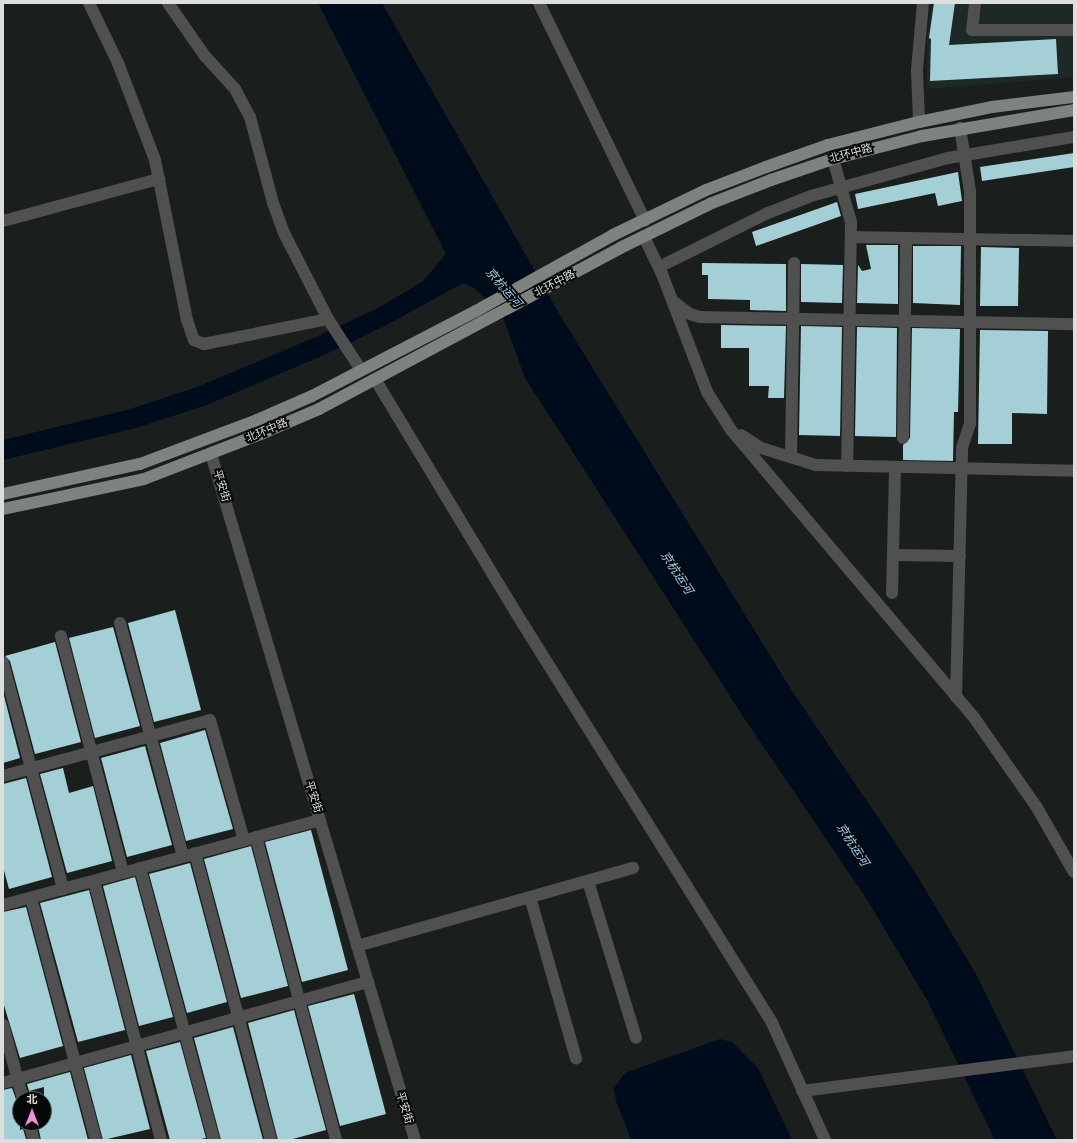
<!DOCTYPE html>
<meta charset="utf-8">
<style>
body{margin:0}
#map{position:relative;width:1077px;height:1143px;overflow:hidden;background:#1a1f1d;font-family:"Nunito Sans","Noto Sans SC",sans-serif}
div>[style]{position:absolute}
.built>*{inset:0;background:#1d2926}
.water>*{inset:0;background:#000b1b}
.building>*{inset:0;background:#a5cfd7}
.minor>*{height:12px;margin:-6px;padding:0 6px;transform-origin:6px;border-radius:6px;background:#4f504f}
.major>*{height:12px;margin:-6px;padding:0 6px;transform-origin:6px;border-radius:6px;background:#7f837f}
span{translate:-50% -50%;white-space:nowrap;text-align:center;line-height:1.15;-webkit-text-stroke:4px #060808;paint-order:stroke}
.street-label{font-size:11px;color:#dcdfde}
.water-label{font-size:12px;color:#9fd1f8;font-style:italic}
.frame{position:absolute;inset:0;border:4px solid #dcdfde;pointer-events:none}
.north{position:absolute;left:12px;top:1091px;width:40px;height:40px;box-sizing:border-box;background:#060808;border:1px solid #5c5e5e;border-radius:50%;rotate:0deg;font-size:11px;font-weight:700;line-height:16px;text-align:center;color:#dcdfde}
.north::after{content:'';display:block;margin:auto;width:14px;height:18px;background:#f391d6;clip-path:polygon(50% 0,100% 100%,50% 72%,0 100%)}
</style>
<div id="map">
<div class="built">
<i style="clip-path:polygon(932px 3px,1074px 3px,1074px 77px,927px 89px,927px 39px)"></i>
</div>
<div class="water">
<i style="clip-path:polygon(318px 3px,382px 3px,560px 315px,792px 691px,913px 869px,976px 974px,1057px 1140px,995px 1140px,927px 1000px,866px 898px,746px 721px,525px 378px,504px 320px,495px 307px,474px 288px,463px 283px,385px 326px,324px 355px,204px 406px,132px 429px,3px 460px,3px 440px,127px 410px,197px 387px,316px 337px,376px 309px,422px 282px,446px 254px)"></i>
<i style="clip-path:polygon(720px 1039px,732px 1042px,758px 1068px,792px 1140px,631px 1140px,616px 1101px,614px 1088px,625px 1073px)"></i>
</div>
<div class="building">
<i style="clip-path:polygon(934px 3px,955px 3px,949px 45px,1056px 39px,1058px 74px,930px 81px,931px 39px,929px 38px)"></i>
<i style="clip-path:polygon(1074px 153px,1074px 167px,982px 181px,980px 167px)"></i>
<i style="clip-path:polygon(958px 172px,962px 201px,938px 206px,935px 193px,858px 209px,855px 194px)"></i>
<i style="clip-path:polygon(837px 202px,841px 216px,756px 246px,752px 232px)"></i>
<i style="clip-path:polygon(866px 245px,898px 245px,898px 304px,857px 303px,858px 265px,862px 271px,871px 269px)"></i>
<i style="clip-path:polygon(913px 246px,961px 246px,960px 305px,913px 303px)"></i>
<i style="clip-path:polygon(981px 247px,1019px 248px,1018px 306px,980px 306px)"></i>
<i style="clip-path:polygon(702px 263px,786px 264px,786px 311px,750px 310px,750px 300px,708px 299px,708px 275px,702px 275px)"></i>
<i style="clip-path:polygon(801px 264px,843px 265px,842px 303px,801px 302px)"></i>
<i style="clip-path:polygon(721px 325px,786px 326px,784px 398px,768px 398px,769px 386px,749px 386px,749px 348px,721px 348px)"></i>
<i style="clip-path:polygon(801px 326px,842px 327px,840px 436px,799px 435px)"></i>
<i style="clip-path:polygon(857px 327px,897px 328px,896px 437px,855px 436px)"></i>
<i style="clip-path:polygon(912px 328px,960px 329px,958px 412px,954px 412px,953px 461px,903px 460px,903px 445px,910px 438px)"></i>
<i style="clip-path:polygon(980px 330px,1048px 331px,1047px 414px,1012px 413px,1012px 444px,978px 444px)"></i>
<i style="clip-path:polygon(175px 610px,201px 710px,154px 722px,128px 623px)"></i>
<i style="clip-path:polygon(113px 627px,140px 726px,95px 738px,69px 638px)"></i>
<i style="clip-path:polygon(55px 642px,81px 742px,35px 754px,10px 661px,5px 656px)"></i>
<i style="clip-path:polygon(3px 692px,20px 758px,3px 763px)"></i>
<i style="clip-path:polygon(205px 730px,233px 829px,186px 841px,160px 743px)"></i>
<i style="clip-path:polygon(145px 746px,172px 845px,127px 857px,101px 758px)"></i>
<i style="clip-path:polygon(63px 768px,69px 793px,93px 786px,112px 861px,67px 873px,40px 774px)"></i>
<i style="clip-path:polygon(26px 778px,52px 877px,9px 889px,3px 867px,3px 784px)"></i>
<i style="clip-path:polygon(311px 830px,348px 970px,302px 982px,265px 842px)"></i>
<i style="clip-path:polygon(251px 846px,288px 986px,241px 998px,204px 859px)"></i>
<i style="clip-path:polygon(190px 863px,227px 1002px,187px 1013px,149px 874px)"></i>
<i style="clip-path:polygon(135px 877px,173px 1017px,139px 1026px,103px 886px)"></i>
<i style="clip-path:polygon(89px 890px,125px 1030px,78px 1042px,40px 903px)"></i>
<i style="clip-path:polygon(26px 907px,63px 1046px,20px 1058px,3px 1002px,3px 912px)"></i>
<i style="clip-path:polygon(354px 994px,386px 1114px,340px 1126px,308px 1006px)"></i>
<i style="clip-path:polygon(294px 1010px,326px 1130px,289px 1140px,278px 1140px,248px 1023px)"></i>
<i style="clip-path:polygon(233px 1027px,263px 1140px,221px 1140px,194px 1038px)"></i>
<i style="clip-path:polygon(180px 1042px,206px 1138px,196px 1140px,170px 1140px,146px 1051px)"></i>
<i style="clip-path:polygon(131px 1055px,150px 1129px,103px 1140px,84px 1068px)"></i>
<i style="clip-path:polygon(70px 1072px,88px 1140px,41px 1140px,38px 1126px,44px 1124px,44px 1087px,29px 1091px,27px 1084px)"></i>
<i style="clip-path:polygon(12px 1088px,20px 1111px,20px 1130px,23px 1129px,26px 1139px,22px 1140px,3px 1140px,3px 1090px)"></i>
</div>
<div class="minor">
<i style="left:89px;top:3px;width:67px;rotate:64.2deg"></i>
<i style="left:118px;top:63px;width:104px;rotate:69.1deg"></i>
<i style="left:155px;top:160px;width:163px;rotate:78.7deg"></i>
<i style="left:187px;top:320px;width:21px;rotate:71deg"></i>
<i style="left:194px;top:340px;width:11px;rotate:22deg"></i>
<i style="left:204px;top:344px;width:126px;rotate:-11.4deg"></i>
<i style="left:168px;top:3px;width:65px;rotate:55.1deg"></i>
<i style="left:205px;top:56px;width:45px;rotate:47.7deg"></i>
<i style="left:235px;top:89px;width:32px;rotate:62deg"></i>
<i style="left:250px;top:117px;width:89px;rotate:75deg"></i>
<i style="left:273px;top:203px;width:32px;rotate:70deg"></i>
<i style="left:284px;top:233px;width:97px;rotate:62.9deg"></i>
<i style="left:328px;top:319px;width:61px;rotate:57.1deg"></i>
<i style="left:539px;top:3px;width:242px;rotate:64deg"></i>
<i style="left:975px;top:3px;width:27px;rotate:96deg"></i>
<i style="left:972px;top:30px;width:102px"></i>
<i style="left:919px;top:122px;width:52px;rotate:-92.2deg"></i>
<i style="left:917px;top:70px;width:67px;rotate:-84.9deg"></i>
<i style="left:833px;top:159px;width:66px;rotate:74.1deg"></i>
<i style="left:851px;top:222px;width:244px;rotate:90.9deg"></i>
<i style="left:3px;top:221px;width:162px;rotate:-15.1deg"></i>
<i style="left:644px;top:237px;width:41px;rotate:64.1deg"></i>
<i style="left:662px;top:274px;width:126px;rotate:69.1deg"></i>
<i style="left:707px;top:392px;width:45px;rotate:57.7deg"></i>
<i style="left:731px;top:430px;width:378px;rotate:49.8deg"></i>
<i style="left:975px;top:719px;width:106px;rotate:55deg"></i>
<i style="left:1036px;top:806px;width:76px;rotate:60.1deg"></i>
<i style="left:852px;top:237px;width:222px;rotate:1deg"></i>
<i style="left:659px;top:267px;width:122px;rotate:-26.4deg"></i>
<i style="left:768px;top:213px;width:46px;rotate:-21.6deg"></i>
<i style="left:811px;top:196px;width:142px;rotate:-15.5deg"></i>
<i style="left:948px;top:158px;width:128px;rotate:-9.5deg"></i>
<i style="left:674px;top:302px;width:20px;rotate:37deg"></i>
<i style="left:690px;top:314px;width:10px;rotate:17deg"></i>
<i style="left:700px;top:317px;width:374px;rotate:1.1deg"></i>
<i style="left:375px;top:379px;width:286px;rotate:58.9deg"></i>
<i style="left:523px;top:624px;width:470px;rotate:58deg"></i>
<i style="left:772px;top:1023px;width:128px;rotate:65.6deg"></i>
<i style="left:741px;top:435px;width:24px;rotate:33deg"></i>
<i style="left:761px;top:448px;width:58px;rotate:17.2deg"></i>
<i style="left:816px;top:465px;width:258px;rotate:1.3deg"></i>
<i style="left:903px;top:438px;width:200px;rotate:-89.1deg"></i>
<i style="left:211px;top:454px;width:716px;rotate:73.44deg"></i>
<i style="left:791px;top:456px;width:193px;rotate:-89.1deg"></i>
<i style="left:893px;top:555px;width:67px;rotate:0.9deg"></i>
<i style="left:892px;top:593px;width:126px;rotate:-88.6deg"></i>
<i style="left:120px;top:623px;width:242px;rotate:74.9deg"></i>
<i style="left:61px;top:636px;width:245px;rotate:75.3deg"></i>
<i style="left:3px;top:663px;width:234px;rotate:75.1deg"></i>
<i style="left:956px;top:697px;width:249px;rotate:-88.6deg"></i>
<i style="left:962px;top:448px;width:25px;rotate:-72deg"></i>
<i style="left:970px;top:424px;width:233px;rotate:-90deg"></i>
<i style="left:970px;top:191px;width:64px;rotate:-99deg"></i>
<i style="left:3px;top:776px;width:214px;rotate:-15.1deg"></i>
<i style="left:210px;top:720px;width:125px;rotate:74.2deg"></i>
<i style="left:256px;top:837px;width:313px;rotate:75.2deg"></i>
<i style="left:195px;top:853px;width:297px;rotate:75.2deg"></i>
<i style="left:140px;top:868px;width:282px;rotate:74.8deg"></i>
<i style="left:94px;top:881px;width:268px;rotate:75.5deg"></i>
<i style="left:588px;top:881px;width:164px;rotate:73deg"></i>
<i style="left:530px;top:897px;width:168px;rotate:74.1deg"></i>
<i style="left:31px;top:898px;width:251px;rotate:75deg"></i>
<i style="left:3px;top:905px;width:328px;rotate:-15deg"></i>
<i style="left:357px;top:946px;width:287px;rotate:-15.8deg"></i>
<i style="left:3px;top:1025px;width:77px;rotate:74.9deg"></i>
<i style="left:3px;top:1083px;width:379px;rotate:-15.5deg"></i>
<i style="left:802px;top:1091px;width:274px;rotate:-7.3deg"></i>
<i style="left:29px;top:1123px;width:18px;rotate:74deg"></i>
</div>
<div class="major">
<i style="left:3px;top:494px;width:140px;rotate:-12.4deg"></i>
<i style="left:140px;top:464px;width:125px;rotate:-20.6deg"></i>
<i style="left:257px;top:420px;width:60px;rotate:-23.6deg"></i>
<i style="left:312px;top:396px;width:185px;rotate:-27.4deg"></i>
<i style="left:476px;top:311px;width:157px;rotate:-29deg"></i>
<i style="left:613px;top:235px;width:103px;rotate:-25.8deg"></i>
<i style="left:706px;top:190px;width:64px;rotate:-21deg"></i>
<i style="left:766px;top:167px;width:66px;rotate:-19.5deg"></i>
<i style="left:828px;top:145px;width:94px;rotate:-14.2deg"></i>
<i style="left:919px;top:122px;width:75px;rotate:-11.6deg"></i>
<i style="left:992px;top:107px;width:83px;rotate:-7deg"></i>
<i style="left:3px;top:509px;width:144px;rotate:-12deg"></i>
<i style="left:144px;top:479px;width:128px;rotate:-21.1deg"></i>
<i style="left:263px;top:433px;width:61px;rotate:-23.2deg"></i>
<i style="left:319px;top:409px;width:341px;rotate:-28.1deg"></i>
<i style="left:620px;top:248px;width:102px;rotate:-26.1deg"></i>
<i style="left:712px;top:203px;width:63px;rotate:-21.3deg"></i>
<i style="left:771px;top:180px;width:65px;rotate:-18.7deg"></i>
<i style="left:833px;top:159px;width:92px;rotate:-14.5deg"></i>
<i style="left:922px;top:136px;width:154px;rotate:-9.7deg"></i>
</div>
<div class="street-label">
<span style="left:851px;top:154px;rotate:-15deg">北环中路</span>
<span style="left:555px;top:284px;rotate:-28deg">北环中路</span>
<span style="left:267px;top:431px;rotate:-23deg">北环中路</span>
<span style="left:221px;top:486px;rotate:73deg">平安街</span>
<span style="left:313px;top:797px;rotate:73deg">平安街</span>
<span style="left:404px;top:1108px;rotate:73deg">平安街</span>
</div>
<div class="water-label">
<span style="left:503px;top:288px;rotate:49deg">京杭运河</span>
<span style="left:676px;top:573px;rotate:57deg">京杭运河</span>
<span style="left:852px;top:845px;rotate:57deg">京杭运河</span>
</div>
<div class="frame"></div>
<div class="north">北</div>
</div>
